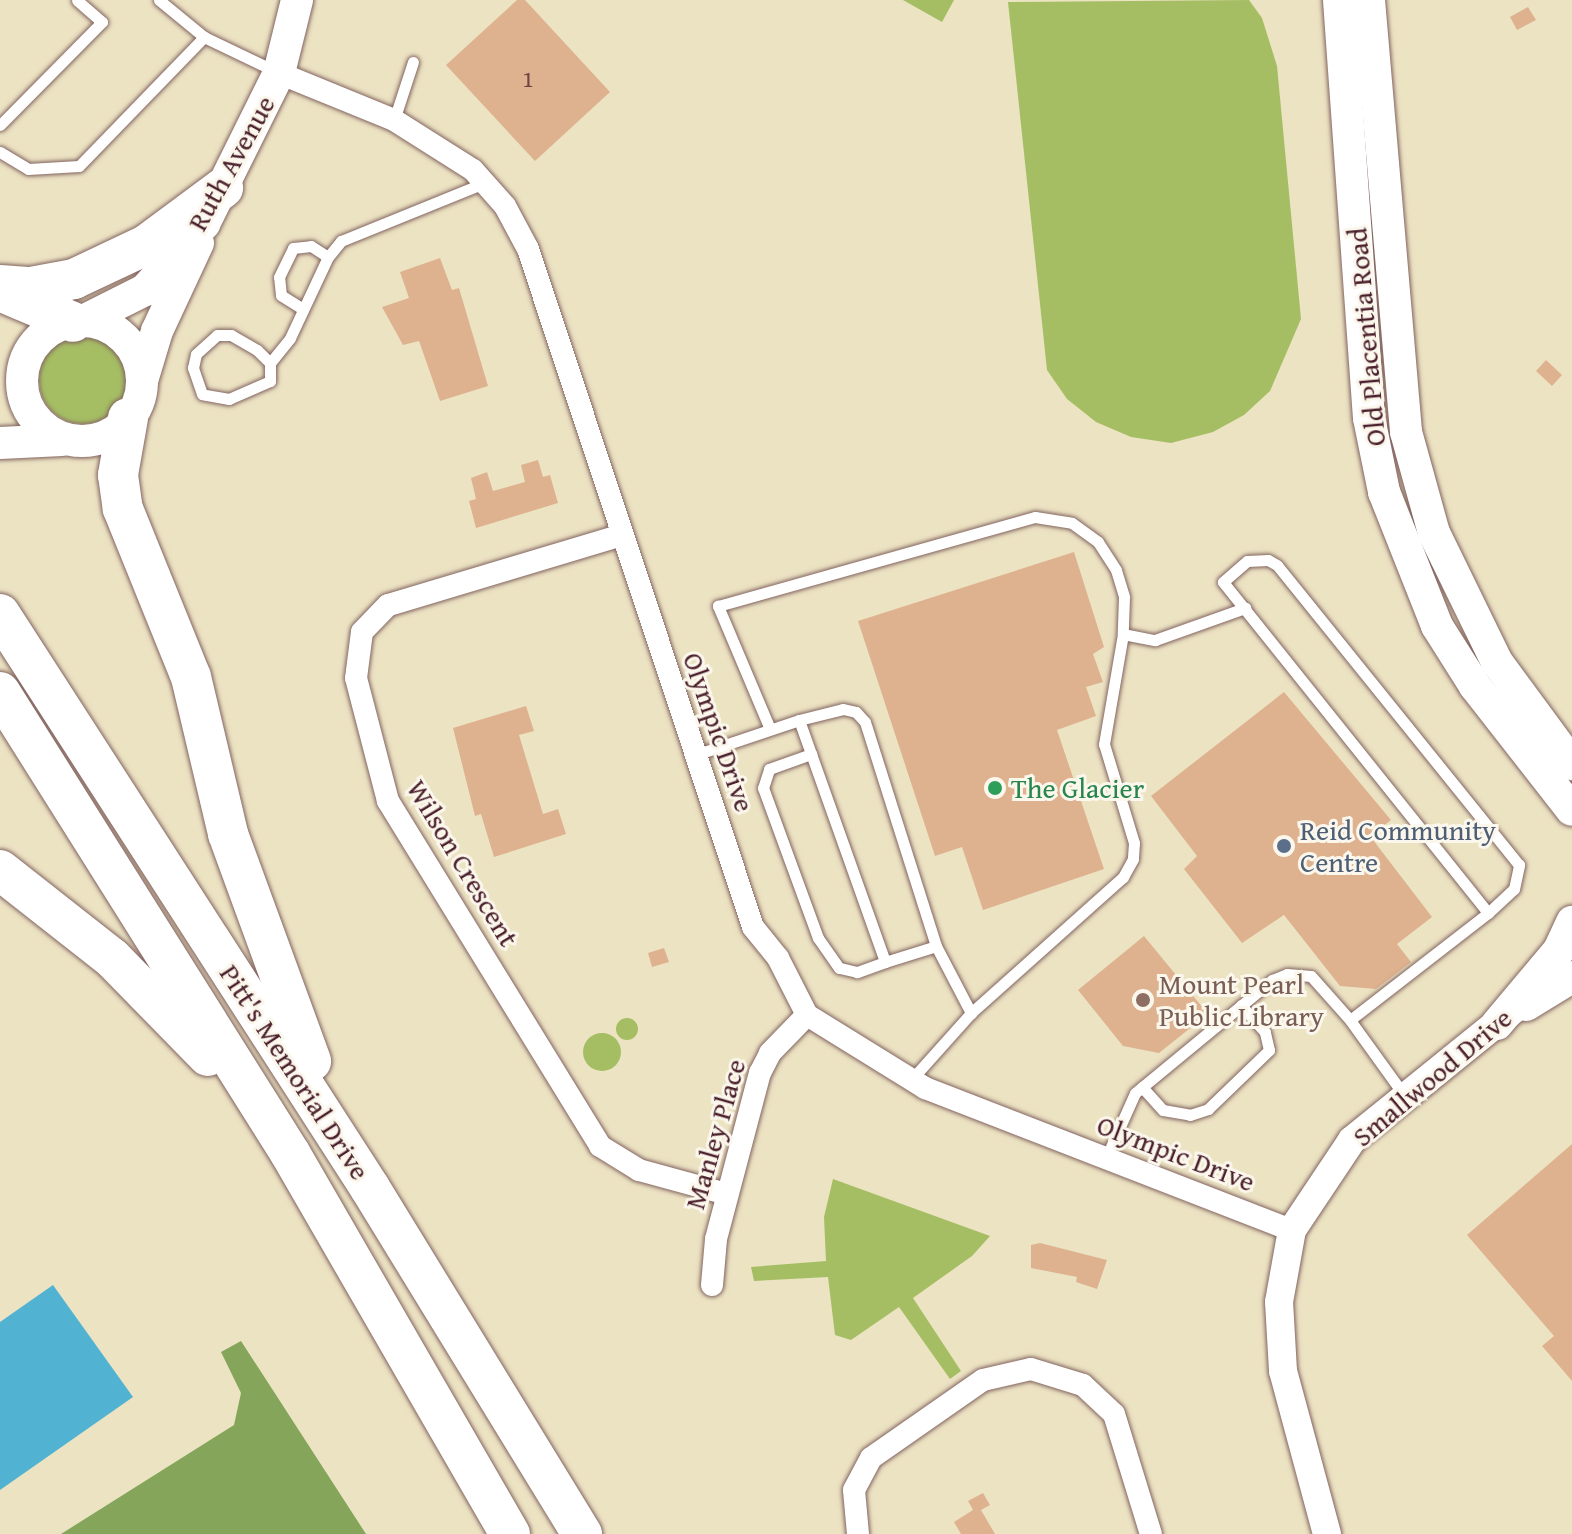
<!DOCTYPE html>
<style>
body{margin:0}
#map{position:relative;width:1572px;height:1534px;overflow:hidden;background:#ece3c3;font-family:"Gentium Book Plus",serif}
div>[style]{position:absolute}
.green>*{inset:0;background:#a5be64}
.round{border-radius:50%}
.forest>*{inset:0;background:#84a55a}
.water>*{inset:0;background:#52b2d1}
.building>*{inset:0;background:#dfb28f}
.roads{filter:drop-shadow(0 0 2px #836460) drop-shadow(0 0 2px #836460)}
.service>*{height:11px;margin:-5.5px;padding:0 5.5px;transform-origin:5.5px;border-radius:5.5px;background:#fff}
.minor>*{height:22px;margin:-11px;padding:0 11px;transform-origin:11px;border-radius:11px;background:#fff}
.tertiary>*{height:28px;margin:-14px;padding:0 14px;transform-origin:14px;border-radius:14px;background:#fff}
.secondary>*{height:32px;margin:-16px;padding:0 16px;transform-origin:16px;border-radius:16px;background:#fff}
.secondary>.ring{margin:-16px;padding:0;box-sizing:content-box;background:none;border:32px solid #fff;border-radius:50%}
.motorway>*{height:40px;margin:-20px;padding:0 20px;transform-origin:20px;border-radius:20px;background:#fff}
.dots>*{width:22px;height:22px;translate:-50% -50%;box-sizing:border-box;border:4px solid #fbf7ec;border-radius:50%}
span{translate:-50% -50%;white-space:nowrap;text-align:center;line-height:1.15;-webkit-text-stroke:6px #fbf7ec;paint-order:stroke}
.number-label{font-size:24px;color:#6f4444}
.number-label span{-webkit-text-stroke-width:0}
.street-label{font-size:28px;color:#4a1f2b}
.leisure-label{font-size:28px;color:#27864d}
.left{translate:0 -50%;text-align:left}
.service-label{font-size:28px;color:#4e5e75}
.education-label{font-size:28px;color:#785e54}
</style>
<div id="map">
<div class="green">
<i style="clip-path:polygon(903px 0,954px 0,942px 22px)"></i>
<i style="clip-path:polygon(1249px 0,1262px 18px,1277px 66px,1301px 319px,1270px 391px,1244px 415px,1213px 432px,1171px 443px,1131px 437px,1096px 422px,1067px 399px,1047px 370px,1008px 2px)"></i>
<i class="round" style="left:39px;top:336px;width:88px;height:88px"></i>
<i class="round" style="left:616px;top:1018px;width:22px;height:22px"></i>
<i class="round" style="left:583px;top:1033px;width:38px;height:38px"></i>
<i style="clip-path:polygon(833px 1179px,990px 1236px,972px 1256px,913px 1298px,961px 1371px,950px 1379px,899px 1307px,851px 1340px,835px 1335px,828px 1277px,754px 1281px,751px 1267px,826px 1261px,824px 1217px)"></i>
</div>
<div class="forest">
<i style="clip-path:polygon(241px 1341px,366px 1534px,61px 1534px,234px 1425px,241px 1393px,221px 1352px)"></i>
</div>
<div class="water">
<i style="clip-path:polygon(53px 1285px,133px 1397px,0 1490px,0 1322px)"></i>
</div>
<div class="building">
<i style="clip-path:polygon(517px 0,525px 0,610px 92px,535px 161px,446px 65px)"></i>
<i style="clip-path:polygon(1528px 7px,1536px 20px,1517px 30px,1510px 17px)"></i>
<i style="clip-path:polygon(440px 258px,452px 290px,459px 288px,488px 386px,440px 401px,419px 341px,403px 345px,382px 307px,409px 298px,400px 272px)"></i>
<i style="clip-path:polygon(1546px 360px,1562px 375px,1552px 386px,1536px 371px)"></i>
<i style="clip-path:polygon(538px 460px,543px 477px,550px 475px,558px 503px,476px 528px,469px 501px,476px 499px,471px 478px,487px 472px,493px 491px,525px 482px,521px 465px)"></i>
<i style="clip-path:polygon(1074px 552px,1104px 647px,1093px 654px,1103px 682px,1086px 687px,1096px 716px,1057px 730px,1104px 869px,983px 910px,962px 847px,935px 856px,858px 621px)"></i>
<i style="clip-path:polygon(1284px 692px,1391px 820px,1370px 836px,1432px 917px,1397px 944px,1411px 962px,1376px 989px,1340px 986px,1284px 915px,1242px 943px,1184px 869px,1197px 856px,1151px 796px)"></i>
<i style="clip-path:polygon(526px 706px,534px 731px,519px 735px,543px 814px,558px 809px,566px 834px,494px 857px,481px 814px,475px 816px,453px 728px)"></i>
<i style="clip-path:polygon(1144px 936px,1208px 1014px,1159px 1053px,1123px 1046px,1078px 990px)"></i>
<i style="clip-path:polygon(664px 948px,669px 962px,652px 967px,648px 953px)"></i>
<i style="clip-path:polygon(1572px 1144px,1572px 1381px,1542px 1346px,1554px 1336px,1467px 1235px)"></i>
<i style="clip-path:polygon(1040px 1243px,1107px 1260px,1097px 1289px,1076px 1282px,1077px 1277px,1031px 1268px,1031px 1245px)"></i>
<i style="clip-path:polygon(983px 1493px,990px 1505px,981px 1510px,995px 1534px,961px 1534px,954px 1522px,973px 1510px,968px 1501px)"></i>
</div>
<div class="roads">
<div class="service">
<i style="left:159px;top:0;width:58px;rotate:39.4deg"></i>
<i style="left:204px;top:37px;width:81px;rotate:25.6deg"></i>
<i style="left:394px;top:120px;width:61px;rotate:-71.9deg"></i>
<i style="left:0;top:125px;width:145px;rotate:-45.3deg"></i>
<i style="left:102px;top:22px;width:33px;rotate:-139deg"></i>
<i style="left:0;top:152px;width:33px;rotate:31deg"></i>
<i style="left:28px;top:169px;width:51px;rotate:-3.4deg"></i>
<i style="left:79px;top:166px;width:180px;rotate:-45.9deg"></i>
<i style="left:303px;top:309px;width:26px;rotate:-148deg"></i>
<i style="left:281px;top:295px;width:18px;rotate:-96deg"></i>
<i style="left:279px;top:277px;width:32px;rotate:-64deg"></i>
<i style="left:293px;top:248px;width:18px;rotate:-6deg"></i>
<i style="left:311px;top:246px;width:20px;rotate:33deg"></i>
<i style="left:217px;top:335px;width:14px"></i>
<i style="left:231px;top:335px;width:30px;rotate:30deg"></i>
<i style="left:257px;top:350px;width:18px;rotate:45deg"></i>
<i style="left:270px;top:363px;width:18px;rotate:90deg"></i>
<i style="left:270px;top:381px;width:45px;rotate:156.3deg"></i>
<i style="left:229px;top:399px;width:27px;rotate:-170deg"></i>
<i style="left:202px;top:394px;width:28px;rotate:-109deg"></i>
<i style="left:193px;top:368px;width:14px;rotate:-78deg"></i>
<i style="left:196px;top:354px;width:28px;rotate:-42deg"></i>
<i style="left:270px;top:363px;width:32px;rotate:-51deg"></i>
<i style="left:290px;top:338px;width:89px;rotate:-64.9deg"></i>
<i style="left:328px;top:257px;width:21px;rotate:-51deg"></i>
<i style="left:341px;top:241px;width:154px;rotate:-22.1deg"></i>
<i style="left:1123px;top:634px;width:33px;rotate:11deg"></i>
<i style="left:1155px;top:640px;width:96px;rotate:-19.6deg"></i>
<i style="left:799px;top:720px;width:257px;rotate:70.4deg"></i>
<i style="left:885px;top:962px;width:30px;rotate:160deg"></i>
<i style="left:857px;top:972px;width:18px;rotate:-167deg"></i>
<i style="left:839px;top:968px;width:37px;rotate:-125deg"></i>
<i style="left:818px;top:938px;width:160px;rotate:-110.1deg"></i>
<i style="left:763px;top:788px;width:20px;rotate:-72deg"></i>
<i style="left:769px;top:769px;width:45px;rotate:-19.7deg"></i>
<i style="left:770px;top:729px;width:134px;rotate:-112.9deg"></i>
<i style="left:718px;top:606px;width:329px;rotate:-15.7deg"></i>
<i style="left:1035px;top:517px;width:37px;rotate:9deg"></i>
<i style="left:1072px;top:523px;width:32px;rotate:36deg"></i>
<i style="left:1098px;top:542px;width:33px;rotate:57deg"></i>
<i style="left:1116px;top:570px;width:28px;rotate:73deg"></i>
<i style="left:1124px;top:597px;width:37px;rotate:92deg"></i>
<i style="left:1123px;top:634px;width:112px;rotate:99.8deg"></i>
<i style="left:1104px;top:744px;width:103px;rotate:73.1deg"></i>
<i style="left:1134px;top:843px;width:16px;rotate:94deg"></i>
<i style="left:1133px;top:859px;width:21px;rotate:119deg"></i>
<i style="left:1123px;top:877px;width:204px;rotate:138.2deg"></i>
<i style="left:971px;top:1013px;width:90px;rotate:131.8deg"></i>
<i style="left:695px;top:755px;width:110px;rotate:-18.6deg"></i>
<i style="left:799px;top:720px;width:45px;rotate:-14deg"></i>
<i style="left:843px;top:709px;width:13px;rotate:13deg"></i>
<i style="left:856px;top:712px;width:13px;rotate:48deg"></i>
<i style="left:865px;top:722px;width:235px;rotate:72.4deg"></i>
<i style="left:936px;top:946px;width:76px;rotate:62.4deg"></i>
<i style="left:885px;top:962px;width:53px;rotate:-17.4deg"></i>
<i style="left:1142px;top:1087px;width:31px;rotate:48deg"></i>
<i style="left:1163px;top:1110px;width:27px;rotate:10deg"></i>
<i style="left:1190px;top:1115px;width:19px;rotate:-18deg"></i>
<i style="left:1208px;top:1109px;width:85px;rotate:-44deg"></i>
<i style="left:1269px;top:1050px;width:18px;rotate:-103deg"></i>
<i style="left:1265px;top:1032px;width:36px;rotate:-132deg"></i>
<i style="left:1404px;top:1095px;width:92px;rotate:-125.8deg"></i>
<i style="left:1350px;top:1020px;width:175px;rotate:-37.8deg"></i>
<i style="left:1488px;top:913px;width:35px;rotate:-43deg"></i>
<i style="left:1514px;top:889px;width:25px;rotate:-78deg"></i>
<i style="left:1519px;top:865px;width:385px;rotate:-128.9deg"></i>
<i style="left:1277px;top:565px;width:10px;rotate:-151deg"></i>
<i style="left:1268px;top:560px;width:21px;rotate:177deg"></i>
<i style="left:1247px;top:561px;width:32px;rotate:139deg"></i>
<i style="left:1223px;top:582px;width:424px;rotate:51.3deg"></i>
<i style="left:1106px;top:1158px;width:71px;rotate:-66deg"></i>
<i style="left:1135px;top:1093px;width:178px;rotate:-39.5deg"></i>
<i style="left:1272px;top:980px;width:16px;rotate:-22deg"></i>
<i style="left:1287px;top:974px;width:24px;rotate:5deg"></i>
<i style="left:1311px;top:976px;width:59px;rotate:48.4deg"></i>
</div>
<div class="minor">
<i style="left:279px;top:73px;width:124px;rotate:22.2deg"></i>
<i style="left:394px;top:120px;width:93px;rotate:32.3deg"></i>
<i style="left:473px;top:170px;width:48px;rotate:48.4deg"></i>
<i style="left:505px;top:206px;width:49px;rotate:61.9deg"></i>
<i style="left:528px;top:249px;width:714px;rotate:71.64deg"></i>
<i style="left:753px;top:927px;width:40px;rotate:51deg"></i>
<i style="left:778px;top:958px;width:64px;rotate:63deg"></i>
<i style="left:807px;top:1015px;width:139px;rotate:31.7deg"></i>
<i style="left:925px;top:1088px;width:394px;rotate:21.2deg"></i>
<i style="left:622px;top:535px;width:244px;rotate:163.3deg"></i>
<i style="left:388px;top:605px;width:37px;rotate:134deg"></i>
<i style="left:362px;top:632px;width:46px;rotate:97.4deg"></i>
<i style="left:356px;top:678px;width:127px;rotate:75.4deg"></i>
<i style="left:388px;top:801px;width:405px;rotate:58.4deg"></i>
<i style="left:600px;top:1146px;width:46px;rotate:31.6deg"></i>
<i style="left:639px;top:1170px;width:91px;rotate:15.3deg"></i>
<i style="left:712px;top:1285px;width:46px;rotate:-85deg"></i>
<i style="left:716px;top:1239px;width:172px;rotate:-75.2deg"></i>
<i style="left:760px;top:1073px;width:22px;rotate:-63deg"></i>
<i style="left:770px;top:1053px;width:53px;rotate:-45.8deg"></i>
<i style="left:858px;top:1534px;width:44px;rotate:-95.2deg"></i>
<i style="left:854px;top:1490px;width:36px;rotate:-62deg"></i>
<i style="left:871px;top:1458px;width:136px;rotate:-34.9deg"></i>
<i style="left:983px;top:1380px;width:49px;rotate:-12.9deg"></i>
<i style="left:1031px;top:1369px;width:54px;rotate:17.1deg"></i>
<i style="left:1083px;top:1385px;width:42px;rotate:43.1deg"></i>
<i style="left:1114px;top:1414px;width:126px;rotate:72.9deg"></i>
</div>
<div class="tertiary">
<i style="left:1327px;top:1534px;width:169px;rotate:-105.1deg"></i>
<i style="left:1283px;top:1371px;width:69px;rotate:-93.3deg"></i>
<i style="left:1279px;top:1302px;width:73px;rotate:-79.8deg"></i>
<i style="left:1292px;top:1230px;width:108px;rotate:-56.3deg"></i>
<i style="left:1352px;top:1140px;width:207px;rotate:-38.9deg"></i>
</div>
<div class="secondary">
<i style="left:1339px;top:0;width:419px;rotate:85.9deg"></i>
<i style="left:1369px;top:418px;width:76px;rotate:78.5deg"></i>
<i style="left:1384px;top:492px;width:144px;rotate:68.4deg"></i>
<i style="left:1437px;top:626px;width:71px;rotate:57.7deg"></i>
<i style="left:1475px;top:686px;width:157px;rotate:52deg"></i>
<i style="left:1369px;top:0;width:434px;rotate:85.1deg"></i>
<i style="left:1406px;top:432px;width:105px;rotate:74.5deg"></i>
<i style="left:1434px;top:533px;width:144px;rotate:64deg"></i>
<i style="left:1497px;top:662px;width:127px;rotate:53.7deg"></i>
<i style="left:83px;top:321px;width:69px;rotate:-26.6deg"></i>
<i style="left:145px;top:290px;width:89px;rotate:-48.2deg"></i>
<i style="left:204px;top:224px;width:169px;rotate:-63.6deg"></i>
<i style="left:279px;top:73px;width:75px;rotate:-76.1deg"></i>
<i class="ring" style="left:22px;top:321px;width:88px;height:88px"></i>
<i style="left:142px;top:381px;width:52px;rotate:-73.3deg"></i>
<i style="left:157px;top:331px;width:97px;rotate:-65deg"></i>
<i style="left:0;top:443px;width:62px;rotate:-2.8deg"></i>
<i style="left:1526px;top:1005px;width:54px;rotate:-31.3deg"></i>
<i style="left:1497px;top:1024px;width:97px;rotate:-50deg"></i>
<i style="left:1559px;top:950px;width:31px;rotate:-65deg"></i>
</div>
<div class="motorway">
<i style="left:0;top:285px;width:31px;rotate:4deg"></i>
<i style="left:31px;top:287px;width:44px;rotate:-10.5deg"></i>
<i style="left:74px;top:279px;width:80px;rotate:-25.3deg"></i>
<i style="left:146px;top:245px;width:96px;rotate:-36.5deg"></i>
<i style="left:0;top:291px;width:79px;rotate:23deg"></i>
<i style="left:128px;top:418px;width:58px;rotate:100deg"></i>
<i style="left:118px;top:475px;width:34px;rotate:82deg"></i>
<i style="left:123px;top:509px;width:181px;rotate:68deg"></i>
<i style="left:191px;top:677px;width:161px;rotate:76.7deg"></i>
<i style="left:228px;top:834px;width:242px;rotate:69.9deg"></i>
<i style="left:0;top:614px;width:683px;rotate:57.19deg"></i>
<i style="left:370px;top:1188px;width:406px;rotate:58.5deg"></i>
<i style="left:0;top:692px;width:545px;rotate:57.83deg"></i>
<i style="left:290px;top:1153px;width:440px;rotate:60deg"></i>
<i style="left:0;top:870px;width:142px;rotate:38.2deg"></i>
<i style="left:112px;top:958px;width:137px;rotate:45.6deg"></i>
</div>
</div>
<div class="dots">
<i style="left:995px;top:788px;background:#2e9e5b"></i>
<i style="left:1284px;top:846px;background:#5c6f8a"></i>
<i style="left:1143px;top:1000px;background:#8d6e63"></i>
</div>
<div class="number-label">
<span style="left:528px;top:79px">1</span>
</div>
<div class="street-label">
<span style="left:231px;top:163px;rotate:-61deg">Ruth Avenue</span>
<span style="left:1366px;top:337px;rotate:-95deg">Old Placentia Road</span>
<span style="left:719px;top:732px;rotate:71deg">Olympic Drive</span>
<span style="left:463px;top:863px;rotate:59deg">Wilson Crescent</span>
<span style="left:295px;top:1072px;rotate:57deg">Pitt's Memorial Drive</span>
<span style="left:1432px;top:1077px;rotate:-40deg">Smallwood Drive</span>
<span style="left:715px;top:1134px;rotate:-74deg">Manley Place</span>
<span style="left:1176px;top:1153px;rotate:21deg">Olympic Drive</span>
</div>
<div class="leisure-label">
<span class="left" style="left:1011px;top:788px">The Glacier</span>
</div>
<div class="service-label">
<span class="left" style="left:1300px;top:846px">Reid Community<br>Centre</span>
</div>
<div class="education-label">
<span class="left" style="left:1159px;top:1000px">Mount Pearl<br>Public Library</span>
</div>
</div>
